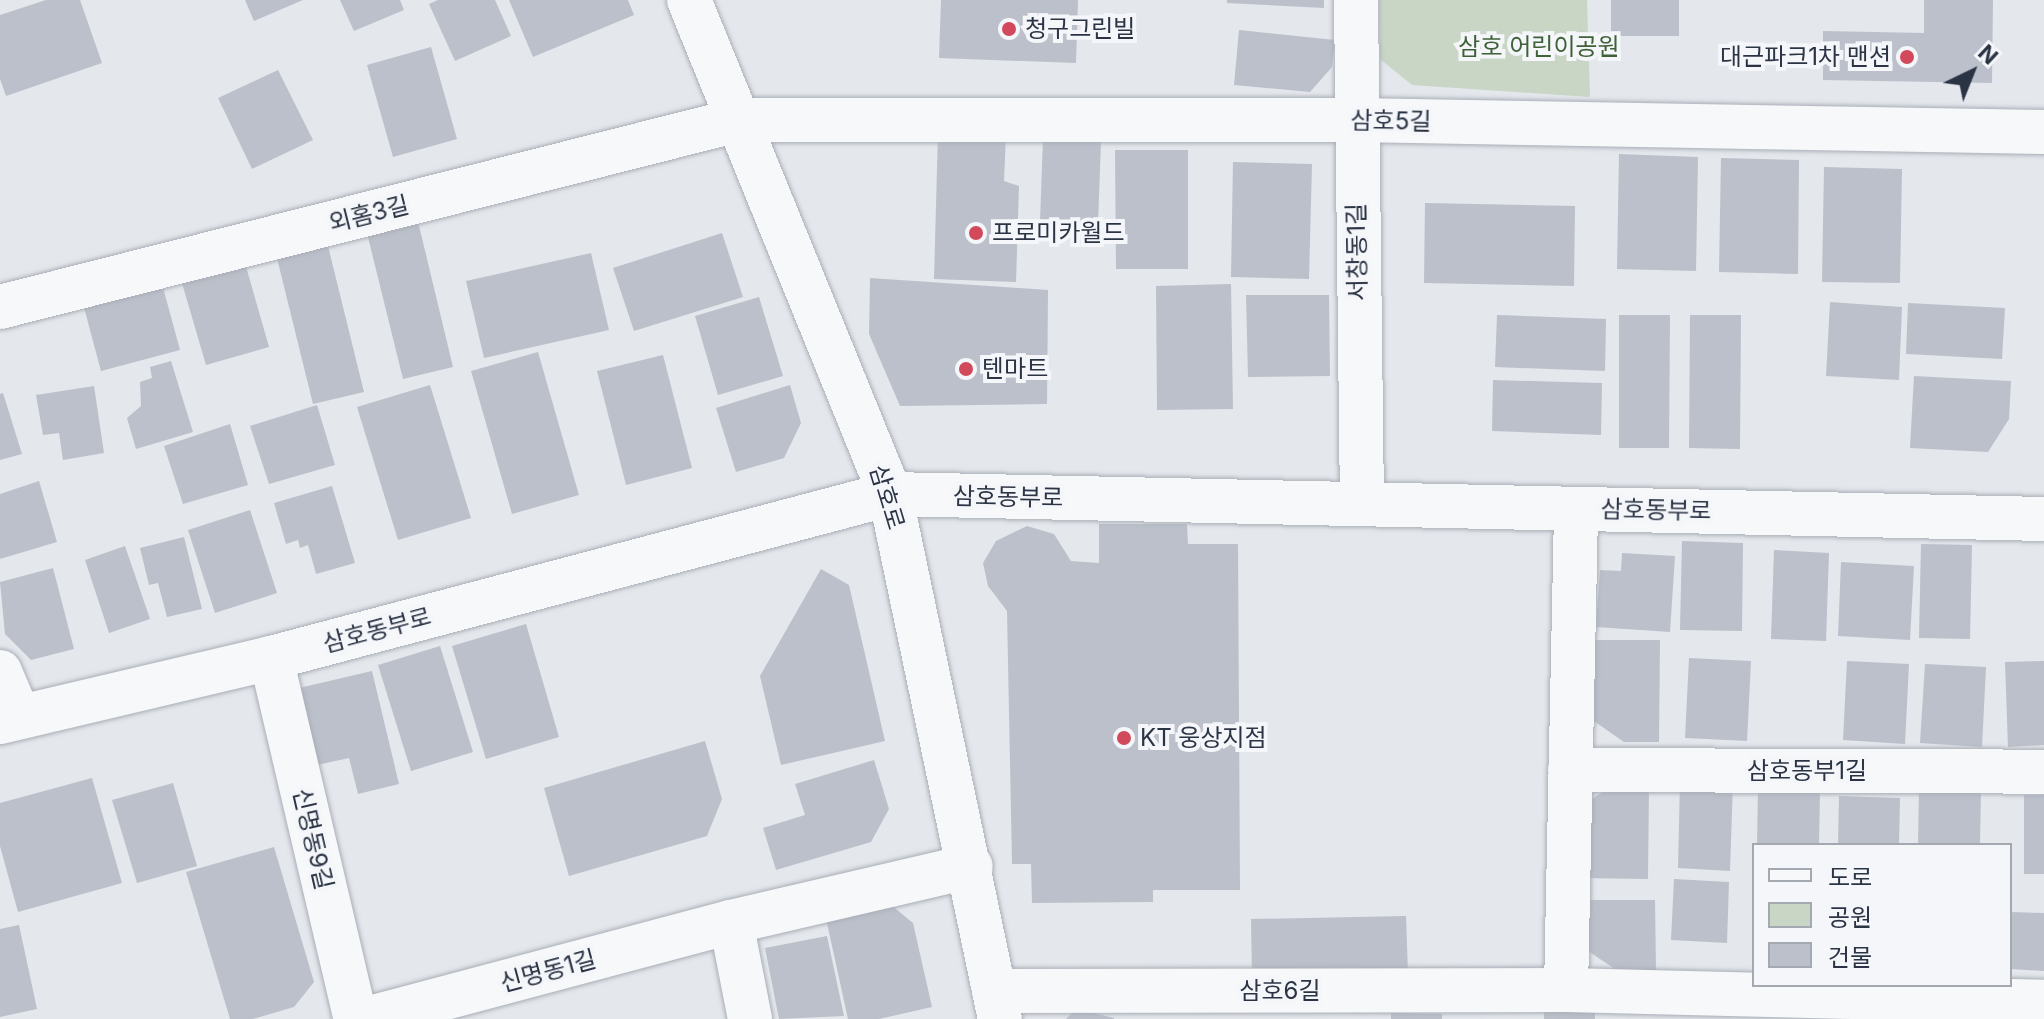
<!DOCTYPE html>
<meta charset="utf-8">
<style>
body{margin:0}
#map{position:relative;width:2044px;height:1019px;overflow:hidden;background:#e4e7ec;font-family:Inter,"Noto Sans KR",sans-serif}
div>[style]{position:absolute}
.green>*{inset:0;background:#c9d6c5}
.building>*{inset:0;background:#bbc0ca}
.roads{filter:drop-shadow(0 0 2px #a9aeb7) drop-shadow(0 0 2px #a9aeb7)}
.minor>*{height:44px;margin:-22px;padding:0 22px;transform-origin:22px;border-radius:22px;background:#f7f8fa}
.tertiary>*{height:44px;margin:-22px;padding:0 22px;transform-origin:22px;border-radius:22px;background:#f7f8fa}
.dots>*{width:22px;height:22px;translate:-50% -50%;box-sizing:border-box;border:4px solid #f4f6f9;border-radius:50%}
span{translate:-50% -50%;white-space:nowrap;text-align:center;line-height:1.15;-webkit-text-stroke:8px #f4f6f9;paint-order:stroke}
.poi-label{font-size:24px;color:#2b3445}
.left{translate:0 -50%;text-align:left}
.right{translate:-100% -50%;text-align:right}
.park-label{font-size:24px;color:#3f6138}
.street-label{font-size:24px;color:#2b3445}
.legend{position:absolute;left:1752px;top:843px;width:260px;height:144px;box-sizing:border-box;background:#f4f6f9;border:2px solid #a4a8b1;margin:0;padding:10px 14px;list-style:none;font-size:24px;color:#2b3445}
.legend li{display:flex;align-items:center;gap:16px;height:40px}
.legend b{width:40px;border:2px solid #a4a8b1}
.north{position:absolute;left:1932px;top:32px;width:80px;height:80px;-webkit-text-stroke:6px #f4f6f9;paint-order:stroke;rotate:43deg;font-size:22px;font-weight:700;line-height:32px;text-align:center;color:#2b3445}
.north::after{content:'';display:block;margin:auto;width:28px;height:36px;background:#2b3445;clip-path:polygon(50% 0,100% 100%,50% 72%,0 100%)}
</style>
<div id="map">
<div class="green">
<i style="clip-path:polygon(1379px 0,1587px 0,1590px 97px,1412px 85px,1380px 59px)"></i>
</div>
<div class="building">
<i style="clip-path:polygon(46px 0,80px 0,102px 63px,6px 96px,0 79px,0 15px)"></i>
<i style="clip-path:polygon(245px 0,303px 0,254px 21px)"></i>
<i style="clip-path:polygon(340px 0,400px 0,404px 10px,354px 31px)"></i>
<i style="clip-path:polygon(438px 0,495px 0,511px 36px,455px 61px,429px 4px)"></i>
<i style="clip-path:polygon(509px 0,628px 0,634px 15px,533px 57px)"></i>
<i style="clip-path:polygon(941px 0,1078px 0,1076px 63px,939px 58px)"></i>
<i style="clip-path:polygon(1227px 0,1324px 0,1324px 8px,1227px 3px)"></i>
<i style="clip-path:polygon(1611px 0,1679px 0,1679px 36px,1611px 36px)"></i>
<i style="clip-path:polygon(1924px 0,1993px 0,1992px 83px,1823px 80px,1823px 31px,1924px 33px)"></i>
<i style="clip-path:polygon(1239px 30px,1335px 40px,1332px 67px,1310px 92px,1234px 85px)"></i>
<i style="clip-path:polygon(431px 47px,457px 139px,393px 157px,367px 65px)"></i>
<i style="clip-path:polygon(278px 70px,313px 140px,252px 169px,218px 98px)"></i>
<i style="clip-path:polygon(938px 132px,1006px 135px,1004px 181px,1019px 186px,1016px 282px,934px 279px)"></i>
<i style="clip-path:polygon(1043px 138px,1101px 141px,1098px 224px,1040px 222px)"></i>
<i style="clip-path:polygon(1115px 150px,1188px 150px,1188px 269px,1116px 269px)"></i>
<i style="clip-path:polygon(1619px 154px,1698px 157px,1696px 271px,1617px 269px)"></i>
<i style="clip-path:polygon(1721px 158px,1799px 160px,1798px 274px,1719px 272px)"></i>
<i style="clip-path:polygon(1233px 162px,1312px 164px,1309px 279px,1231px 277px)"></i>
<i style="clip-path:polygon(1824px 167px,1902px 169px,1900px 283px,1822px 282px)"></i>
<i style="clip-path:polygon(1425px 203px,1575px 206px,1574px 286px,1424px 283px)"></i>
<i style="clip-path:polygon(415px 209px,453px 367px,403px 379px,364px 221px)"></i>
<i style="clip-path:polygon(722px 233px,743px 297px,634px 331px,613px 268px)"></i>
<i style="clip-path:polygon(325px 234px,364px 392px,313px 404px,274px 246px)"></i>
<i style="clip-path:polygon(591px 253px,609px 330px,484px 358px,466px 281px)"></i>
<i style="clip-path:polygon(243px 256px,269px 347px,206px 365px,179px 273px)"></i>
<i style="clip-path:polygon(870px 278px,1048px 290px,1047px 404px,900px 406px,869px 334px)"></i>
<i style="clip-path:polygon(161px 280px,180px 350px,101px 371px,82px 300px)"></i>
<i style="clip-path:polygon(1231px 284px,1233px 409px,1157px 410px,1156px 286px)"></i>
<i style="clip-path:polygon(1246px 295px,1329px 295px,1330px 376px,1248px 377px)"></i>
<i style="clip-path:polygon(759px 297px,783px 376px,718px 395px,695px 316px)"></i>
<i style="clip-path:polygon(1830px 302px,1902px 307px,1899px 380px,1826px 376px)"></i>
<i style="clip-path:polygon(1908px 303px,2005px 308px,2002px 359px,1906px 354px)"></i>
<i style="clip-path:polygon(1497px 315px,1606px 319px,1605px 371px,1495px 367px)"></i>
<i style="clip-path:polygon(1619px 315px,1670px 315px,1669px 448px,1619px 448px)"></i>
<i style="clip-path:polygon(1690px 315px,1741px 315px,1740px 449px,1689px 448px)"></i>
<i style="clip-path:polygon(538px 352px,579px 495px,512px 514px,471px 371px)"></i>
<i style="clip-path:polygon(663px 355px,692px 468px,626px 485px,597px 371px)"></i>
<i style="clip-path:polygon(171px 361px,193px 432px,136px 449px,127px 418px,141px 406px,140px 382px,152px 378px,150px 367px)"></i>
<i style="clip-path:polygon(1914px 376px,2011px 381px,2009px 419px,1988px 452px,1910px 448px)"></i>
<i style="clip-path:polygon(1493px 380px,1602px 383px,1601px 435px,1492px 431px)"></i>
<i style="clip-path:polygon(430px 385px,471px 518px,398px 540px,357px 407px)"></i>
<i style="clip-path:polygon(790px 385px,801px 423px,784px 458px,736px 472px,716px 408px)"></i>
<i style="clip-path:polygon(94px 386px,104px 453px,63px 460px,59px 433px,43px 435px,36px 395px)"></i>
<i style="clip-path:polygon(3px 393px,22px 454px,0 460px,0 394px)"></i>
<i style="clip-path:polygon(317px 405px,335px 465px,269px 484px,250px 426px)"></i>
<i style="clip-path:polygon(230px 424px,248px 485px,183px 504px,164px 446px)"></i>
<i style="clip-path:polygon(39px 481px,57px 542px,0 559px,0 494px)"></i>
<i style="clip-path:polygon(332px 486px,355px 563px,316px 574px,308px 545px,300px 548px,298px 540px,286px 544px,274px 503px)"></i>
<i style="clip-path:polygon(250px 510px,277px 593px,215px 613px,188px 530px)"></i>
<i style="clip-path:polygon(1099px 524px,1187px 524px,1188px 544px,1238px 544px,1240px 890px,1153px 890px,1153px 902px,1032px 903px,1031px 864px,1012px 864px,1007px 611px,988px 586px,983px 563px,996px 541px,1027px 526px,1054px 534px,1071px 561px,1099px 563px)"></i>
<i style="clip-path:polygon(184px 537px,202px 609px,167px 617px,158px 583px,149px 585px,140px 548px)"></i>
<i style="clip-path:polygon(1682px 541px,1743px 543px,1742px 631px,1680px 630px)"></i>
<i style="clip-path:polygon(1921px 544px,1972px 545px,1970px 639px,1919px 638px)"></i>
<i style="clip-path:polygon(125px 546px,150px 619px,109px 633px,85px 560px)"></i>
<i style="clip-path:polygon(1774px 550px,1829px 553px,1826px 641px,1771px 639px)"></i>
<i style="clip-path:polygon(1622px 553px,1675px 556px,1670px 632px,1596px 627px,1600px 570px,1621px 571px)"></i>
<i style="clip-path:polygon(1841px 562px,1914px 566px,1910px 640px,1838px 636px)"></i>
<i style="clip-path:polygon(53px 568px,74px 649px,31px 660px,5px 634px,0 582px)"></i>
<i style="clip-path:polygon(821px 569px,849px 585px,885px 741px,781px 765px,760px 676px)"></i>
<i style="clip-path:polygon(526px 624px,559px 737px,486px 759px,452px 646px)"></i>
<i style="clip-path:polygon(1592px 640px,1660px 640px,1659px 742px,1624px 742px,1591px 719px)"></i>
<i style="clip-path:polygon(440px 646px,473px 752px,411px 771px,378px 665px)"></i>
<i style="clip-path:polygon(1689px 658px,1751px 661px,1747px 741px,1685px 738px)"></i>
<i style="clip-path:polygon(1847px 661px,1909px 664px,1905px 744px,1843px 740px)"></i>
<i style="clip-path:polygon(2044px 661px,2044px 745px,2008px 747px,2005px 662px)"></i>
<i style="clip-path:polygon(1925px 664px,1986px 667px,1982px 747px,1920px 743px)"></i>
<i style="clip-path:polygon(372px 671px,399px 784px,358px 794px,349px 758px,317px 765px,299px 688px)"></i>
<i style="clip-path:polygon(705px 741px,722px 799px,707px 836px,569px 876px,544px 788px)"></i>
<i style="clip-path:polygon(874px 760px,889px 809px,871px 842px,776px 870px,763px 828px,805px 815px,795px 784px)"></i>
<i style="clip-path:polygon(92px 778px,122px 883px,18px 912px,0 846px,0 803px)"></i>
<i style="clip-path:polygon(1680px 781px,1733px 783px,1730px 871px,1678px 868px)"></i>
<i style="clip-path:polygon(173px 783px,197px 866px,137px 883px,112px 800px)"></i>
<i style="clip-path:polygon(1613px 785px,1649px 785px,1648px 879px,1580px 878px,1580px 807px)"></i>
<i style="clip-path:polygon(1919px 788px,1981px 789px,1980px 845px,1918px 845px)"></i>
<i style="clip-path:polygon(1758px 789px,1820px 790px,1819px 845px,1757px 845px)"></i>
<i style="clip-path:polygon(2024px 795px,2044px 795px,2044px 874px,2024px 874px)"></i>
<i style="clip-path:polygon(1839px 796px,1900px 798px,1899px 845px,1838px 845px)"></i>
<i style="clip-path:polygon(274px 847px,314px 982px,294px 1007px,253px 1019px,230px 1019px,186px 872px)"></i>
<i style="clip-path:polygon(1674px 879px,1729px 882px,1727px 943px,1671px 940px)"></i>
<i style="clip-path:polygon(885px 900px,913px 923px,932px 1007px,879px 1019px,848px 1019px,825px 914px)"></i>
<i style="clip-path:polygon(1588px 900px,1655px 900px,1656px 973px,1621px 973px,1588px 951px)"></i>
<i style="clip-path:polygon(2010px 912px,2044px 913px,2044px 971px,2010px 969px)"></i>
<i style="clip-path:polygon(1406px 916px,1408px 974px,1252px 978px,1251px 919px)"></i>
<i style="clip-path:polygon(19px 925px,37px 1009px,0 1017px,0 929px)"></i>
<i style="clip-path:polygon(827px 936px,844px 1016px,779px 1019px,765px 948px)"></i>
<i style="clip-path:polygon(1076px 1009px,1114px 1018px,1114px 1019px,1066px 1019px)"></i>
<i style="clip-path:polygon(1544px 1009px,1595px 1010px,1595px 1019px,1544px 1019px)"></i>
<i style="clip-path:polygon(1391px 1013px,1442px 1014px,1442px 1019px,1391px 1019px)"></i>
</div>
<div class="roads">
<div class="minor">
<i style="left:1356px;top:0;width:504px;rotate:89.32deg"></i>
<i style="left:0;top:307px;width:761px;rotate:-14.22deg"></i>
<i style="left:738px;top:120px;width:617px"></i>
<i style="left:1355px;top:120px;width:689px;rotate:1deg"></i>
<i style="left:271px;top:658px;width:371px;rotate:76.8deg"></i>
<i style="left:0;top:672px;width:49px;rotate:67.1deg"></i>
<i style="left:1570px;top:770px;width:474px;rotate:0.2deg"></i>
<i style="left:731px;top:922px;width:99px;rotate:78.9deg"></i>
<i style="left:1566px;top:990px;width:481px;rotate:-88.8deg"></i>
<i style="left:994px;top:991px;width:572px;rotate:-0.1deg"></i>
<i style="left:1566px;top:990px;width:478px;rotate:1.4deg"></i>
<i style="left:366px;top:1019px;width:378px;rotate:-14.9deg"></i>
<i style="left:731px;top:922px;width:246px;rotate:-13.1deg"></i>
</div>
<div class="tertiary">
<i style="left:689px;top:0;width:533px;rotate:67.86deg"></i>
<i style="left:890px;top:494px;width:536px;rotate:78.17deg"></i>
<i style="left:0;top:722px;width:278px;rotate:-13.3deg"></i>
<i style="left:271px;top:658px;width:640px;rotate:-14.84deg"></i>
<i style="left:890px;top:494px;width:1154px;rotate:1.24deg"></i>
</div>
</div>
<div class="dots">
<i style="left:1009px;top:29px;background:#d1495b"></i>
<i style="left:1907px;top:57px;background:#d1495b"></i>
<i style="left:976px;top:233px;background:#d1495b"></i>
<i style="left:966px;top:369px;background:#d1495b"></i>
<i style="left:1124px;top:738px;background:#d1495b"></i>
</div>
<div class="poi-label">
<span class="left" style="left:1025px;top:29px">청구그린빌</span>
<span class="right" style="left:1891px;top:57px">대근파크1차 맨션</span>
<span class="left" style="left:992px;top:233px">프로미카월드</span>
<span class="left" style="left:982px;top:369px">텐마트</span>
<span class="left" style="left:1140px;top:738px">KT 웅상지점</span>
</div>
<div class="park-label">
<span style="left:1539px;top:47px">삼호 어린이공원</span>
</div>
<div class="street-label">
<span style="left:1391px;top:121px;rotate:1deg">삼호5길</span>
<span style="left:369px;top:214px;rotate:-14deg">외홈3길</span>
<span style="left:1357px;top:252px;rotate:-91deg">서창동1길</span>
<span style="left:887px;top:497px;rotate:73deg">삼호로</span>
<span style="left:1008px;top:497px;rotate:1deg">삼호동부로</span>
<span style="left:1656px;top:510px;rotate:1deg">삼호동부로</span>
<span style="left:377px;top:630px;rotate:-15deg">삼호동부로</span>
<span style="left:1807px;top:771px">삼호동부1길</span>
<span style="left:313px;top:839px;rotate:77deg">신명동9길</span>
<span style="left:548px;top:971px;rotate:-15deg">신명동1길</span>
<span style="left:1280px;top:991px">삼호6길</span>
</div>
<ul class="legend">
<li><b style="height:10px;background:#f7f8fa"></b>도로</li>
<li><b style="height:22px;background:#c9d6c5"></b>공원</li>
<li><b style="height:22px;background:#bbc0ca"></b>건물</li>
</ul>
<div class="north">N</div>
</div>
